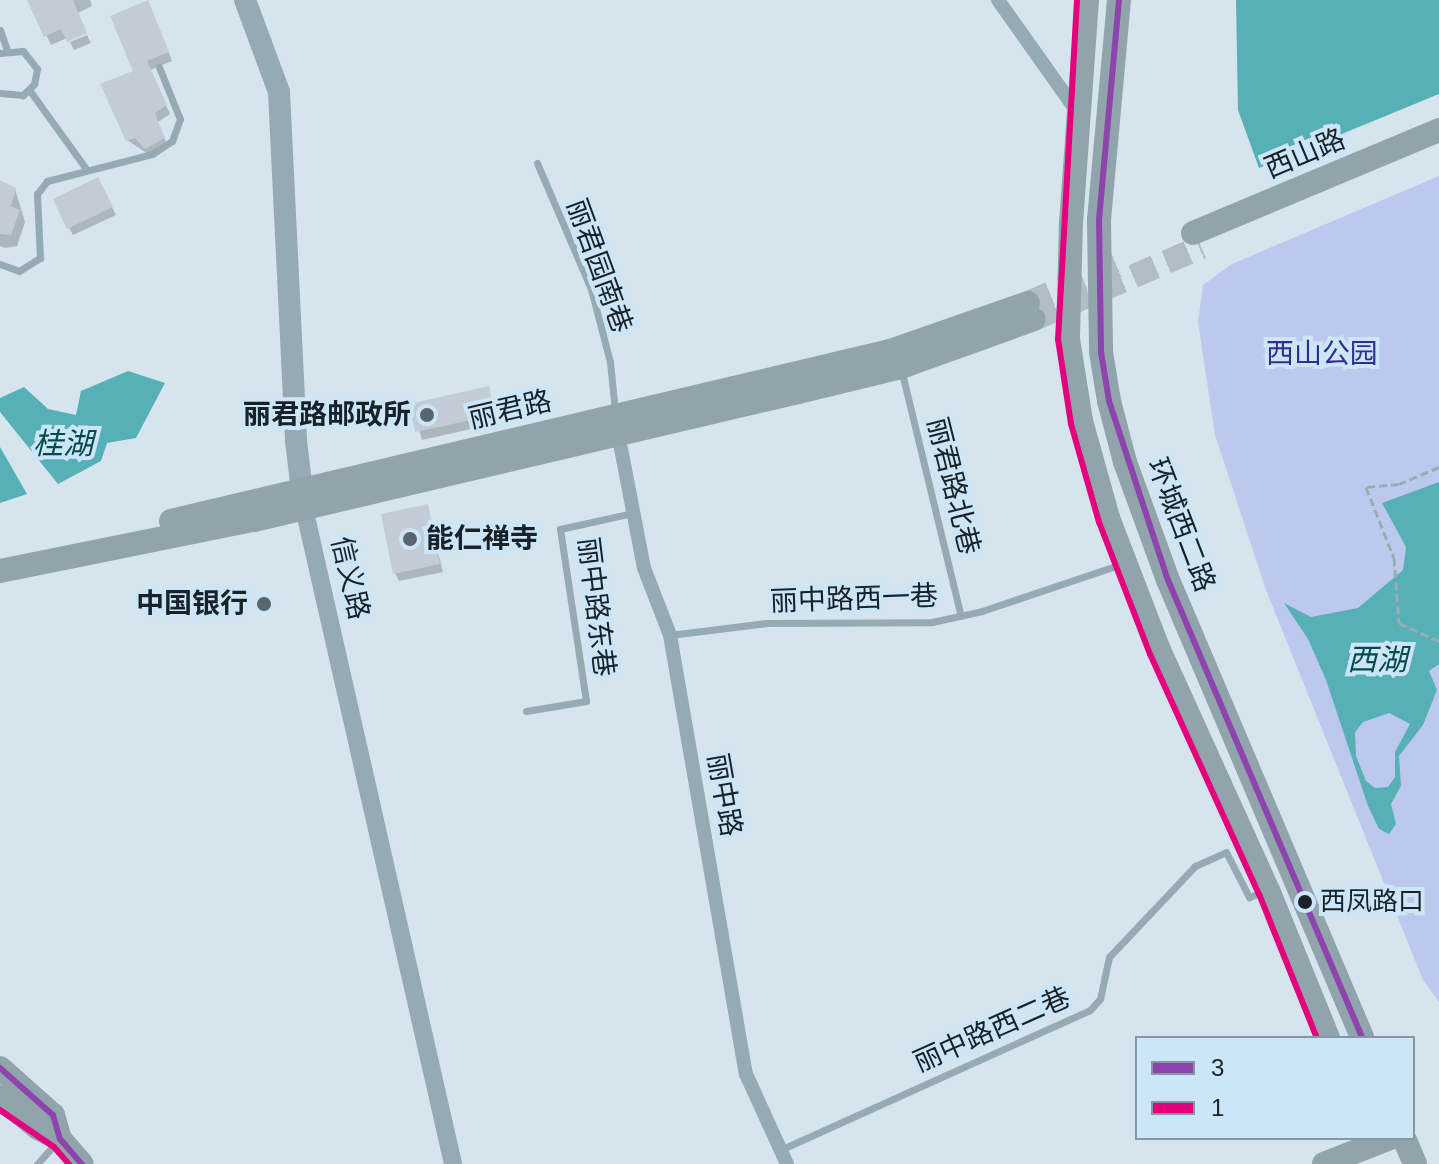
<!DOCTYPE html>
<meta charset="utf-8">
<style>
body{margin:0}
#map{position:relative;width:1439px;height:1164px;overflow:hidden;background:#d6e4ed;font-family:Helvetica,"Noto Sans SC",sans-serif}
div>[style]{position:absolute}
.green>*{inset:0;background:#bdc8ef}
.water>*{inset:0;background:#56b0b6}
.shadow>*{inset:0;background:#0003}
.building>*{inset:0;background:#c3ccd5}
.primary-tunnel>*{height:24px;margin-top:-12px;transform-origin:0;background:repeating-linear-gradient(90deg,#b0bdc6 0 24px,transparent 0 36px)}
.path>*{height:3px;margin-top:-1.5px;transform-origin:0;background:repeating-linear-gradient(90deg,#9aabb2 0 8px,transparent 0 12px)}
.service>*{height:7px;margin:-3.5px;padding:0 3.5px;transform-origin:3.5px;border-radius:3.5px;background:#95aab2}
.minor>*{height:14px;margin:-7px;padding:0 7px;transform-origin:7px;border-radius:7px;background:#95aab2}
.tertiary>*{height:18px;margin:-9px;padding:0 9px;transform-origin:9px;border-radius:9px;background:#95aab2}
.secondary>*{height:22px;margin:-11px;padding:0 11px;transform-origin:11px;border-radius:11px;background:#95aab2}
.primary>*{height:24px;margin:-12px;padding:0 12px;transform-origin:12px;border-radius:12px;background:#91a4ac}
.bus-1>*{height:6px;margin:-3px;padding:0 3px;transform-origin:3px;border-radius:3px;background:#8e44ad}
.bus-2>*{height:6px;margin:-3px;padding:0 3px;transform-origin:3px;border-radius:3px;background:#e5007d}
.dots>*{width:22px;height:22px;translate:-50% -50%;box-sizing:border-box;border:4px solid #cce5f7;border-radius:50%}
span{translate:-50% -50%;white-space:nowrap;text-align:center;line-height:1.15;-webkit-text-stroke:8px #cce5f7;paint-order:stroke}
.bus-label{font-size:26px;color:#182228}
.left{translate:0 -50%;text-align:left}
.street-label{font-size:28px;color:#182228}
.park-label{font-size:28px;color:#322e8f}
.poi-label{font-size:28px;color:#182228;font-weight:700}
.right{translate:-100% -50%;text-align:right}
.water-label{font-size:30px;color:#054b4d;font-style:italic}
.legend{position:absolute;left:1135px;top:1036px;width:280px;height:104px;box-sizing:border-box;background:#cce5f7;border:2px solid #8497a4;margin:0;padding:10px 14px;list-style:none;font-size:24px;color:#182228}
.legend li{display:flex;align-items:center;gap:16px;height:40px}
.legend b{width:40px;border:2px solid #8497a4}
</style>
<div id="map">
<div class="green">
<i style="clip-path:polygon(1439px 176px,1439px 1002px,1423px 980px,1266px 590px,1215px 435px,1198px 322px,1203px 285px,1232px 264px)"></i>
</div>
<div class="water">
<i style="clip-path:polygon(1236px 0,1439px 0,1439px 94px,1259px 168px,1238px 110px)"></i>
<i style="clip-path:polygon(128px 371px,165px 383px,136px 438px,107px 443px,101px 461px,58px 484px,0 412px,0 398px,24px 387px,48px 409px,76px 415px,81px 391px)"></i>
<i style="clip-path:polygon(0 447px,27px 494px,0 503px)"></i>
<i style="clip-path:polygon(evenodd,1439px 482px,1439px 664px,1429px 671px,1437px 690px,1423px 725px,1399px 756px,1401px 786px,1391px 804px,1396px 824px,1389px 834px,1379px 829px,1368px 806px,1326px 680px,1308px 639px,1284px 603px,1311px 617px,1358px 608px,1403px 570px,1406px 547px,1382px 503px,1439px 482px,1389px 713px,1410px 724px,1395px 752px,1395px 777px,1388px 787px,1375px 788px,1366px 781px,1356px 756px,1355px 732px,1363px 722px,1389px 713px)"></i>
</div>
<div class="shadow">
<i style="clip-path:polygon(30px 0,90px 0,92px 6px,78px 13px,67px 38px,51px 45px)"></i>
<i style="clip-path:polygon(152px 11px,172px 61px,150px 70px,170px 114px,158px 122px,168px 147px,151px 156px,127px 140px,136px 72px)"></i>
<i style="clip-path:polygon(87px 35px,91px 43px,74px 50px,70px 42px)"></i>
<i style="clip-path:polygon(0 183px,15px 189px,25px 222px,17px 246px,5px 248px,0 246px)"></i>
<i style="clip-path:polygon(102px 187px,116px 215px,73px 235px,69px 228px)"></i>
<i style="clip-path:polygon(488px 388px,498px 423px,422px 440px,412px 405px)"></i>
<i style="clip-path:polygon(427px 507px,443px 572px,399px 581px,395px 573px)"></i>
</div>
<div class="building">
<i style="clip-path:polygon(27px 0,73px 0,87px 33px,67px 42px,61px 29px,44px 37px)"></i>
<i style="clip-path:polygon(148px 0,169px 52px,147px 61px,167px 105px,155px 113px,165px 138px,145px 149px,135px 138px,126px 141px,100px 84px,133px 71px,110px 16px)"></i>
<i style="clip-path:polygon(98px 177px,113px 207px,67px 229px,53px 199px)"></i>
<i style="clip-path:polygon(0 180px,16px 188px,11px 206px,20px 210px,11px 235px,0 234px)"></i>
<i style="clip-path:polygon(489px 386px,495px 415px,415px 432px,409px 404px)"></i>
<i style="clip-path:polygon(428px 504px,440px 564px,393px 574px,381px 514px)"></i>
</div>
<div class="primary-tunnel">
<i style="left:1028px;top:303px;width:97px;rotate:-23.1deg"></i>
<i style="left:1034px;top:319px;width:182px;rotate:-23.3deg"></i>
</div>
<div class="path">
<i style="left:1439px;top:467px;width:43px;rotate:157deg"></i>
<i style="left:1399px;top:484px;width:33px;rotate:175deg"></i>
<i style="left:1366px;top:487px;width:76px;rotate:68.5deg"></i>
<i style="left:1394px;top:558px;width:65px;rotate:85.6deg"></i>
<i style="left:1399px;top:623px;width:44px;rotate:24.2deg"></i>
</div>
<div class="service">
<i style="left:0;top:30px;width:21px;rotate:71deg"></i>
<i style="left:0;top:53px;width:23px;rotate:-5deg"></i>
<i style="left:23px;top:51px;width:23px;rotate:52deg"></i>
<i style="left:37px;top:69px;width:15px;rotate:101deg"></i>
<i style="left:34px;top:84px;width:16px;rotate:135deg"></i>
<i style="left:23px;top:95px;width:23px;rotate:-175deg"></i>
<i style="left:30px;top:91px;width:97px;rotate:54.2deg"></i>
<i style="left:537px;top:163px;width:137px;rotate:66.8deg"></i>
<i style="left:591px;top:289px;width:75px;rotate:75.4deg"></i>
<i style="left:610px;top:362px;width:49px;rotate:84.2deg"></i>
<i style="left:0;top:264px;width:20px;rotate:20deg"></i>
<i style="left:19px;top:271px;width:25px;rotate:-32deg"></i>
<i style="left:40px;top:258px;width:64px;rotate:-92.7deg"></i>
<i style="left:37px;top:194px;width:16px;rotate:-52deg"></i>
<i style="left:47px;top:181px;width:108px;rotate:-14.4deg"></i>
<i style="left:152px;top:154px;width:24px;rotate:-33deg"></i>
<i style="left:172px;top:141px;width:23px;rotate:-70deg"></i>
<i style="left:180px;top:119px;width:56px;rotate:-112deg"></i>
<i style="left:902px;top:373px;width:250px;rotate:76.4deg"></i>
<i style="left:670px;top:635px;width:97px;rotate:-7.1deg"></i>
<i style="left:766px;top:623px;width:166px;rotate:-0.3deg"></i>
<i style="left:932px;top:622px;width:51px;rotate:-12.4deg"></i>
<i style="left:982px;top:611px;width:148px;rotate:-18.6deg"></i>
<i style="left:526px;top:711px;width:61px;rotate:-9.5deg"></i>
<i style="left:586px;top:701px;width:174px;rotate:-98.6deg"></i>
<i style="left:560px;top:529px;width:75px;rotate:-12.4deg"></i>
<i style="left:780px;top:1150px;width:340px;rotate:-24.3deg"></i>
<i style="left:1090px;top:1010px;width:15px;rotate:-48deg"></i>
<i style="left:1100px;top:999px;width:43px;rotate:-77.9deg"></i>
<i style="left:1109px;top:957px;width:125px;rotate:-46.6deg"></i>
<i style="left:1195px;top:866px;width:34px;rotate:-24deg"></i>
<i style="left:1226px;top:852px;width:51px;rotate:62.9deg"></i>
<i style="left:1249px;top:897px;width:17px;rotate:-21deg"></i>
<i style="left:37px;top:1164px;width:28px;rotate:-48deg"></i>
</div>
<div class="minor">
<i style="left:998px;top:0;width:138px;rotate:54.7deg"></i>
<i style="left:618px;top:433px;width:137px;rotate:79.1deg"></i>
<i style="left:644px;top:568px;width:72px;rotate:68.8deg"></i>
<i style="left:670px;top:635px;width:446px;rotate:80.2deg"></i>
<i style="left:746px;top:1074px;width:99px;rotate:65.5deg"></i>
</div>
<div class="tertiary">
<i style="left:304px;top:508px;width:673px;rotate:77.2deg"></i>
</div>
<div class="secondary">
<i style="left:245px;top:0;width:98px;rotate:69.7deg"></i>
<i style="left:279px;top:92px;width:349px;rotate:87.2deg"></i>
<i style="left:296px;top:441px;width:66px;rotate:83.1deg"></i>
</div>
<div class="primary">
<i style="left:1087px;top:0;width:222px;rotate:94.1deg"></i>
<i style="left:1071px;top:221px;width:118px;rotate:91.5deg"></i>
<i style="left:1068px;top:339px;width:83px;rotate:81deg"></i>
<i style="left:1081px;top:421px;width:101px;rotate:74.4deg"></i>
<i style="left:1108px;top:518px;width:142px;rotate:68.9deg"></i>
<i style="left:1159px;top:650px;width:264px;rotate:65.6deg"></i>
<i style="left:1268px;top:890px;width:160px;rotate:67.9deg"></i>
<i style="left:1119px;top:0;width:221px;rotate:95.2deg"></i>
<i style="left:1099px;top:220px;width:132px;rotate:89.1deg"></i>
<i style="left:1101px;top:352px;width:50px;rotate:80.7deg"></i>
<i style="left:1109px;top:401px;width:63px;rotate:75.3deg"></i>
<i style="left:1125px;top:462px;width:126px;rotate:70deg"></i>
<i style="left:1168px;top:580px;width:497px;rotate:67deg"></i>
<i style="left:1193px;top:233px;width:267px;rotate:-22.7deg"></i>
<i style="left:171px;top:521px;width:739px;rotate:-13.3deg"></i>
<i style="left:890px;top:351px;width:146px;rotate:-19.2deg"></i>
<i style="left:0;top:571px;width:259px;rotate:-11.4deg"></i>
<i style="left:254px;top:520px;width:559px;rotate:-13.24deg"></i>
<i style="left:798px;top:392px;width:106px;rotate:-13.6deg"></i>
<i style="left:901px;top:367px;width:141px;rotate:-19.8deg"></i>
<i style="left:0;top:1068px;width:71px;rotate:41.6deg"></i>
<i style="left:53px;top:1115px;width:25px;rotate:74deg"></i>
<i style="left:60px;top:1139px;width:33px;rotate:49deg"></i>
<i style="left:0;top:1097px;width:49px;rotate:39.2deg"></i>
<i style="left:38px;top:1128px;width:25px;rotate:27deg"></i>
<i style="left:1404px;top:1138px;width:28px;rotate:67deg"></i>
<i style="left:1324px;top:1164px;width:71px;rotate:-21.5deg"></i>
</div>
<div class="bus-1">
<i style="left:1119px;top:0;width:221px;rotate:95.2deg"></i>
<i style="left:1099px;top:220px;width:132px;rotate:89.1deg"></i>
<i style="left:1101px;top:352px;width:50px;rotate:80.7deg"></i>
<i style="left:1109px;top:401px;width:188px;rotate:71.8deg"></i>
<i style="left:1168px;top:580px;width:497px;rotate:67deg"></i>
<i style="left:0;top:1068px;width:71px;rotate:41.6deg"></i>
<i style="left:53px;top:1115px;width:25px;rotate:74deg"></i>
<i style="left:60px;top:1139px;width:33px;rotate:49deg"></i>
</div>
<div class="bus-2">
<i style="left:1077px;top:0;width:340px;rotate:93.2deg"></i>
<i style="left:1058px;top:339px;width:86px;rotate:81.3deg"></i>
<i style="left:1071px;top:424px;width:102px;rotate:74.1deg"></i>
<i style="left:1099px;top:522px;width:142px;rotate:68.9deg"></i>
<i style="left:1150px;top:654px;width:264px;rotate:65.6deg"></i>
<i style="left:1259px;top:894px;width:155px;rotate:68.1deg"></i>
<i style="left:0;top:1110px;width:65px;rotate:34.4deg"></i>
<i style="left:54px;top:1147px;width:23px;rotate:49deg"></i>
</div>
<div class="dots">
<i style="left:427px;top:415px;background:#5a666d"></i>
<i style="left:410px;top:539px;background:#5a666d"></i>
<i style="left:264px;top:604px;background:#5a666d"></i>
<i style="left:1305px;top:902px;background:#182228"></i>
</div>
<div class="bus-label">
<span class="left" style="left:1320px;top:902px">西凤路口</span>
</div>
<div class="street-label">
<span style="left:1305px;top:154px;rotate:-23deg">西山路</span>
<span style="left:599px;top:266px;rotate:70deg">丽君园南巷</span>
<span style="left:510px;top:410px;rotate:-13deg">丽君路</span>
<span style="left:953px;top:486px;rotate:76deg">丽君路北巷</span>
<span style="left:1181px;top:525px;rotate:69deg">环城西二路</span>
<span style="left:350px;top:578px;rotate:77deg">信义路</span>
<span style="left:854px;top:599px;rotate:-2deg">丽中路西一巷</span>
<span style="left:596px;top:607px;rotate:83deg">丽中路东巷</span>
<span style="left:724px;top:795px;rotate:80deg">丽中路</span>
<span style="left:992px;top:1030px;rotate:-24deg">丽中路西二巷</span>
</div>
<div class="park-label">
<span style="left:1322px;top:354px">西山公园</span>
</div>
<div class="poi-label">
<span class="right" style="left:411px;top:415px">丽君路邮政所</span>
<span class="left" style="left:426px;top:539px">能仁禅寺</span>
<span class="right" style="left:248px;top:604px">中国银行</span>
</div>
<div class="water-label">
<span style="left:63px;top:444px">桂湖</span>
<span style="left:1377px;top:660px">西湖</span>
</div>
<ul class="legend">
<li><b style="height:10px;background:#8e44ad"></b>3</li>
<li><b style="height:10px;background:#e5007d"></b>1</li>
</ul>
</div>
